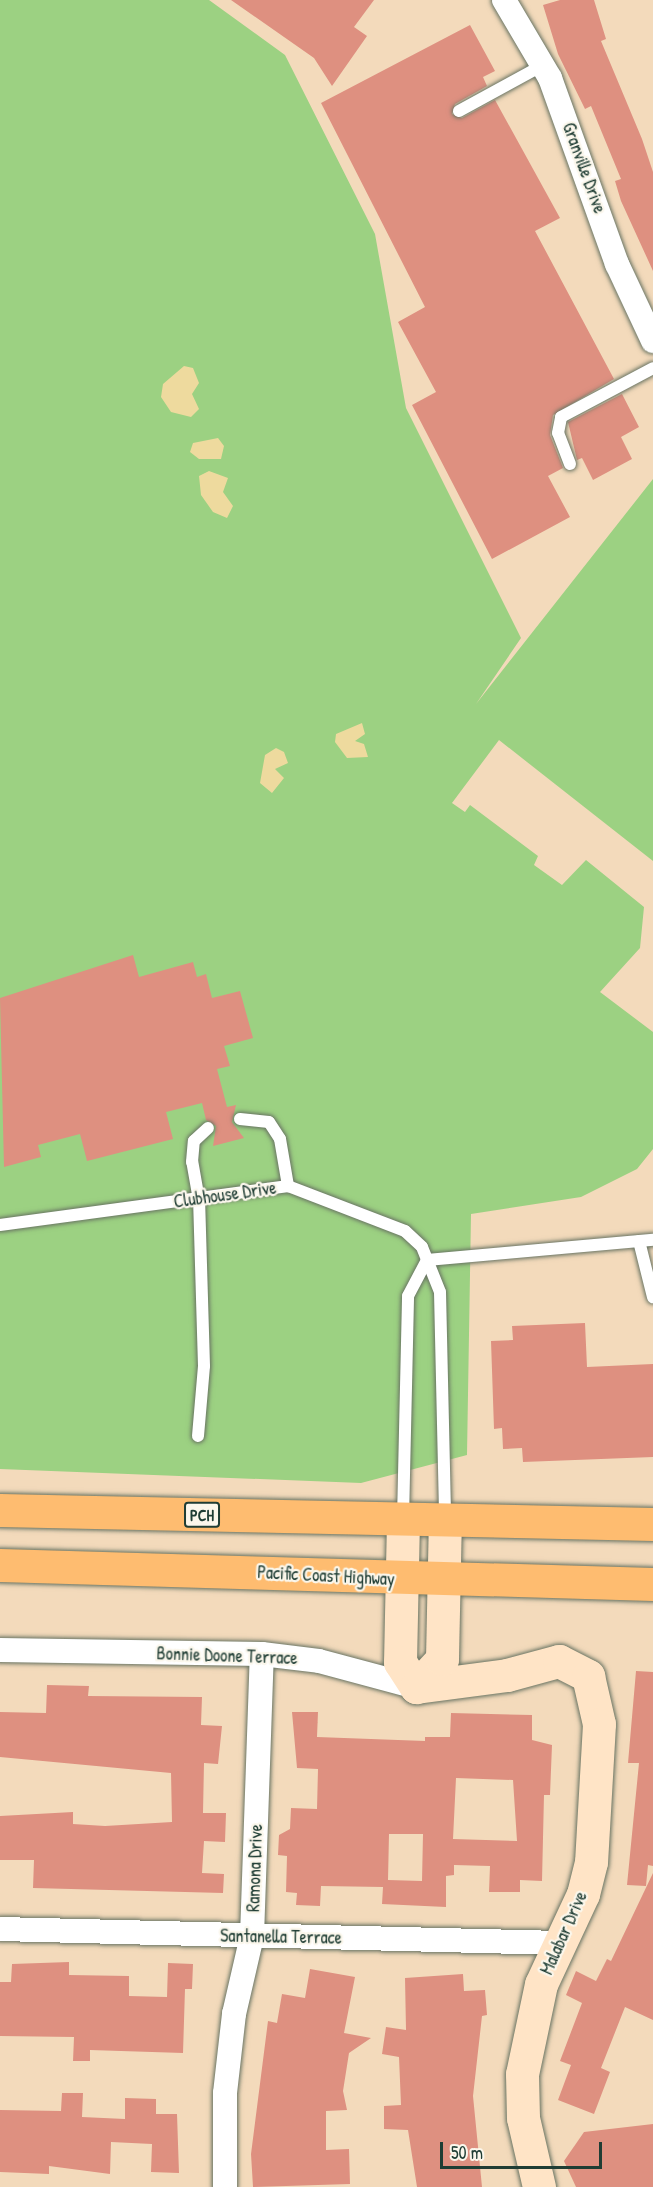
<!DOCTYPE html>
<style>
body{margin:0}
#map{position:relative;width:653px;height:2187px;overflow:hidden;background:#f3dabb;font-family:"Patrick Hand",sans-serif}
div>[style]{position:absolute}
.green>*{inset:0;background:#9cd182}
.sand>*{inset:0;background:#eeda9e}
.building>*{inset:0;background:#de9080}
.roads{filter:drop-shadow(0 0 2px #697463) drop-shadow(0 0 2px #697463)}
.lane>*{height:12px;margin:-6px;padding:0 6px;transform-origin:6px;border-radius:6px;background:#fff}
.street>*{height:24px;margin:-12px;padding:0 12px;transform-origin:12px;border-radius:12px;background:#fff}
.secondary>*{height:33px;margin:-16.5px;padding:0 16.5px;transform-origin:16.5px;border-radius:16.5px;background:#ffe4c6}
.highway>*{height:33px;margin:-16.5px;padding:0 16.5px;transform-origin:16.5px;border-radius:16.5px;background:#febc70}
span{translate:-50% -50%;white-space:nowrap;text-align:center;line-height:1.15;-webkit-text-stroke:4.5px #fbf7ec;paint-order:stroke}
.shield-label span{padding:2px 4px;background:#fbf7ec;border:2px solid;border-radius:4px;-webkit-text-stroke-width:0}
.shield-label{font-size:16px;color:#1f3d34;font-weight:700}
.street-label{font-size:18px;color:#1f3d34}
.scale{position:absolute;left:440px;top:2142px;width:162px;height:27px;box-sizing:border-box;border:3px solid #1f3d34;border-top:0;padding-left:8px;font-size:18px;line-height:21px;white-space:nowrap;color:#1f3d34;-webkit-text-stroke:4px #fbf7ec;paint-order:stroke}
</style>
<div id="map">
<div class="green">
<i style="clip-path:polygon(0 0,209px 0,285px 55px,375px 234px,406px 408px,521px 638px,476px 704px,653px 479px,653px 861px,499px 740px,452px 803px,465px 812px,470px 805px,538px 856px,534px 865px,562px 885px,586px 860px,644px 907px,640px 948px,600px 992px,653px 1032px,653px 1149px,637px 1169px,581px 1197px,471px 1214px,467px 1455px,361px 1483px,0 1469px)"></i>
</div>
<div class="sand">
<i style="clip-path:polygon(184px 366px,193px 368px,199px 383px,192px 394px,199px 409px,191px 417px,171px 412px,161px 397px,163px 384px)"></i>
<i style="clip-path:polygon(218px 438px,224px 446px,221px 459px,199px 459px,190px 452px,193px 443px)"></i>
<i style="clip-path:polygon(209px 471px,228px 478px,223px 492px,233px 506px,227px 518px,213px 512px,201px 495px,199px 476px)"></i>
<i style="clip-path:polygon(362px 723px,365px 734px,355px 741px,364px 744px,368px 757px,347px 758px,335px 742px,336px 734px)"></i>
<i style="clip-path:polygon(276px 748px,284px 752px,288px 763px,275px 769px,284px 778px,272px 793px,260px 783px,265px 755px)"></i>
</div>
<div class="building">
<i style="clip-path:polygon(231px 0,374px 0,354px 27px,367px 36px,332px 86px,314px 58px)"></i>
<i style="clip-path:polygon(560px 0,594px 0,606px 39px,601px 41px,642px 139px,653px 172px,653px 271px,621px 201px,615px 181px,621px 179px,591px 106px,585px 109px,558px 54px,543px 5px)"></i>
<i style="clip-path:polygon(470px 25px,495px 71px,483px 77px,487px 86px,455px 104px,452px 114px,462px 118px,495px 100px,560px 218px,535px 231px,614px 379px,553px 415px,550px 435px,563px 468px,548px 476px,570px 517px,492px 559px,412px 405px,436px 392px,398px 322px,425px 307px,321px 103px)"></i>
<i style="clip-path:polygon(622px 394px,639px 427px,621px 437px,632px 459px,593px 480px,582px 458px,577px 460px,568px 422px)"></i>
<i style="clip-path:polygon(133px 955px,139px 977px,193px 962px,197px 977px,206px 974px,212px 998px,240px 991px,253px 1038px,224px 1046px,230px 1066px,217px 1069px,227px 1107px,236px 1105px,232px 1122px,244px 1138px,213px 1146px,216px 1126px,206px 1120px,202px 1103px,166px 1112px,173px 1139px,87px 1161px,80px 1134px,38px 1145px,41px 1157px,4px 1167px,0 998px)"></i>
<i style="clip-path:polygon(585px 1323px,587px 1367px,653px 1364px,653px 1457px,523px 1462px,522px 1448px,503px 1449px,502px 1428px,494px 1429px,491px 1341px,513px 1340px,512px 1326px)"></i>
<i style="clip-path:polygon(636px 1671px,653px 1672px,653px 1866px,648px 1865px,646px 1886px,627px 1885px,639px 1763px,628px 1763px)"></i>
<i style="clip-path:polygon(47px 1685px,89px 1686px,88px 1696px,202px 1697px,201px 1725px,222px 1726px,218px 1764px,204px 1763px,203px 1813px,226px 1813px,225px 1842px,204px 1841px,202px 1873px,224px 1874px,223px 1893px,33px 1888px,34px 1860px,0 1860px,0 1816px,73px 1812px,73px 1824px,105px 1826px,172px 1822px,171px 1773px,0 1757px,0 1712px,46px 1713px)"></i>
<i style="clip-path:polygon(evenodd,292px 1712px,318px 1712px,317px 1737px,425px 1741px,425px 1737px,450px 1737px,451px 1713px,532px 1715px,532px 1740px,552px 1745px,550px 1795px,544px 1795px,542px 1881px,520px 1880px,520px 1892px,489px 1892px,490px 1866px,454px 1865px,454px 1875px,446px 1876px,446px 1907px,382px 1904px,383px 1887px,321px 1886px,320px 1906px,296px 1905px,297px 1893px,286px 1892px,287px 1856px,278px 1855px,279px 1835px,290px 1829px,291px 1808px,317px 1809px,318px 1769px,297px 1768px,292px 1712px,456px 1778px,513px 1780px,517px 1841px,453px 1839px,456px 1778px,292px 1712px,389px 1834px,423px 1834px,422px 1881px,388px 1880px,389px 1834px)"></i>
<i style="clip-path:polygon(653px 1873px,653px 2020px,625px 2007px,601px 2068px,610px 2072px,594px 2114px,558px 2100px,571px 2065px,560px 2061px,582px 2003px,566px 1995px,576px 1971px,596px 1981px,607px 1959px,611px 1961px)"></i>
<i style="clip-path:polygon(69px 1962px,69px 1975px,129px 1976px,129px 1996px,167px 1997px,168px 1963px,193px 1964px,192px 1989px,185px 1989px,183px 2053px,90px 2050px,90px 2061px,73px 2061px,74px 2037px,0 2036px,0 1982px,11px 1982px,12px 1964px)"></i>
<i style="clip-path:polygon(310px 1969px,355px 1977px,344px 2033px,371px 2038px,349px 2053px,343px 2091px,347px 2110px,326px 2111px,326px 2150px,349px 2149px,350px 2184px,253px 2187px,251px 2154px,268px 2021px,277px 2023px,282px 1994px,305px 1998px)"></i>
<i style="clip-path:polygon(463px 1974px,464px 1991px,485px 1990px,487px 2015px,482px 2016px,473px 2096px,482px 2187px,417px 2187px,408px 2130px,384px 2129px,384px 2106px,401px 2105px,399px 2057px,382px 2054px,386px 2027px,406px 2030px,405px 1978px)"></i>
<i style="clip-path:polygon(62px 2093px,83px 2093px,82px 2117px,125px 2119px,125px 2098px,156px 2099px,156px 2114px,177px 2114px,179px 2173px,151px 2172px,152px 2144px,111px 2142px,110px 2174px,49px 2166px,49px 2174px,0 2172px,0 2110px,61px 2111px)"></i>
<i style="clip-path:polygon(653px 2124px,653px 2187px,576px 2187px,564px 2161px,584px 2132px)"></i>
</div>
<div class="roads">
<div class="lane">
<i style="left:459px;top:111px;width:96px;rotate:-28.7deg"></i>
<i style="left:570px;top:464px;width:33px;rotate:-111deg"></i>
<i style="left:558px;top:433px;width:16px;rotate:-79deg"></i>
<i style="left:561px;top:417px;width:104px;rotate:-28deg"></i>
<i style="left:240px;top:1119px;width:29px;rotate:6deg"></i>
<i style="left:269px;top:1122px;width:20px;rotate:57deg"></i>
<i style="left:280px;top:1139px;width:48px;rotate:80.3deg"></i>
<i style="left:0;top:1225px;width:291px;rotate:-7.7deg"></i>
<i style="left:288px;top:1186px;width:125px;rotate:21deg"></i>
<i style="left:405px;top:1231px;width:23px;rotate:43deg"></i>
<i style="left:422px;top:1247px;width:48px;rotate:68.2deg"></i>
<i style="left:440px;top:1292px;width:228px;rotate:88.7deg"></i>
<i style="left:639px;top:1241px;width:58px;rotate:76deg"></i>
<i style="left:427px;top:1260px;width:227px;rotate:-5.1deg"></i>
<i style="left:198px;top:1436px;width:70px;rotate:-85.1deg"></i>
<i style="left:204px;top:1366px;width:166px;rotate:-91.7deg"></i>
<i style="left:199px;top:1200px;width:39px;rotate:-100deg"></i>
<i style="left:192px;top:1162px;width:21px;rotate:-85deg"></i>
<i style="left:194px;top:1141px;width:19px;rotate:-43deg"></i>
<i style="left:403px;top:1519px;width:223px;rotate:-88.7deg"></i>
<i style="left:408px;top:1296px;width:41px;rotate:-62.2deg"></i>
</div>
<div class="street">
<i style="left:504px;top:0;width:91px;rotate:59.5deg"></i>
<i style="left:550px;top:78px;width:198px;rotate:70.2deg"></i>
<i style="left:617px;top:264px;width:85px;rotate:64.9deg"></i>
<i style="left:0;top:1650px;width:262px;rotate:0.9deg"></i>
<i style="left:262px;top:1654px;width:57px;rotate:7deg"></i>
<i style="left:319px;top:1661px;width:100px;rotate:15deg"></i>
<i style="left:0;top:1929px;width:562px;rotate:1.43deg"></i>
<i style="left:225px;top:2187px;width:94px;rotate:-90deg"></i>
<i style="left:225px;top:2093px;width:80px;rotate:-83.5deg"></i>
<i style="left:234px;top:2014px;width:80px;rotate:-77deg"></i>
<i style="left:252px;top:1936px;width:282px;rotate:-88deg"></i>
</div>
<div class="secondary">
<i style="left:403px;top:1520px;width:142px;rotate:91.2deg"></i>
<i style="left:400px;top:1662px;width:30px;rotate:57deg"></i>
<i style="left:416px;top:1687px;width:92px;rotate:-7.5deg"></i>
<i style="left:507px;top:1675px;width:54px;rotate:-15.1deg"></i>
<i style="left:559px;top:1661px;width:33px;rotate:27deg"></i>
<i style="left:588px;top:1676px;width:49px;rotate:77.1deg"></i>
<i style="left:599px;top:1724px;width:138px;rotate:93.3deg"></i>
<i style="left:591px;top:1862px;width:33px;rotate:104deg"></i>
<i style="left:583px;top:1894px;width:99px;rotate:115deg"></i>
<i style="left:541px;top:1984px;width:92px;rotate:101.9deg"></i>
<i style="left:522px;top:2074px;width:44px;rotate:88.7deg"></i>
<i style="left:523px;top:2118px;width:71px;rotate:76.9deg"></i>
<i style="left:416px;top:1687px;width:38px;rotate:-47deg"></i>
<i style="left:442px;top:1659px;width:138px;rotate:-88.8deg"></i>
</div>
<div class="highway">
<i style="left:0;top:1510px;width:653px;rotate:1.23deg"></i>
<i style="left:0;top:1565px;width:653px;rotate:1.67deg"></i>
</div>
</div>
<div class="shield-label">
<span style="left:202px;top:1515px">PCH</span>
</div>
<div class="street-label">
<span style="left:584px;top:168px;rotate:70deg">Granville Drive</span>
<span style="left:225px;top:1195px;rotate:-8deg">Clubhouse Drive</span>
<span style="left:326px;top:1576px;rotate:3deg">Pacific Coast Highway</span>
<span style="left:227px;top:1656px;rotate:2deg">Bonnie Doone Terrace</span>
<span style="left:255px;top:1868px;rotate:-88deg">Ramona Drive</span>
<span style="left:564px;top:1933px;rotate:-66deg">Malabar Drive</span>
<span style="left:281px;top:1937px;rotate:1deg">Santanella Terrace</span>
</div>
<div class="scale">50 m</div>
</div>
